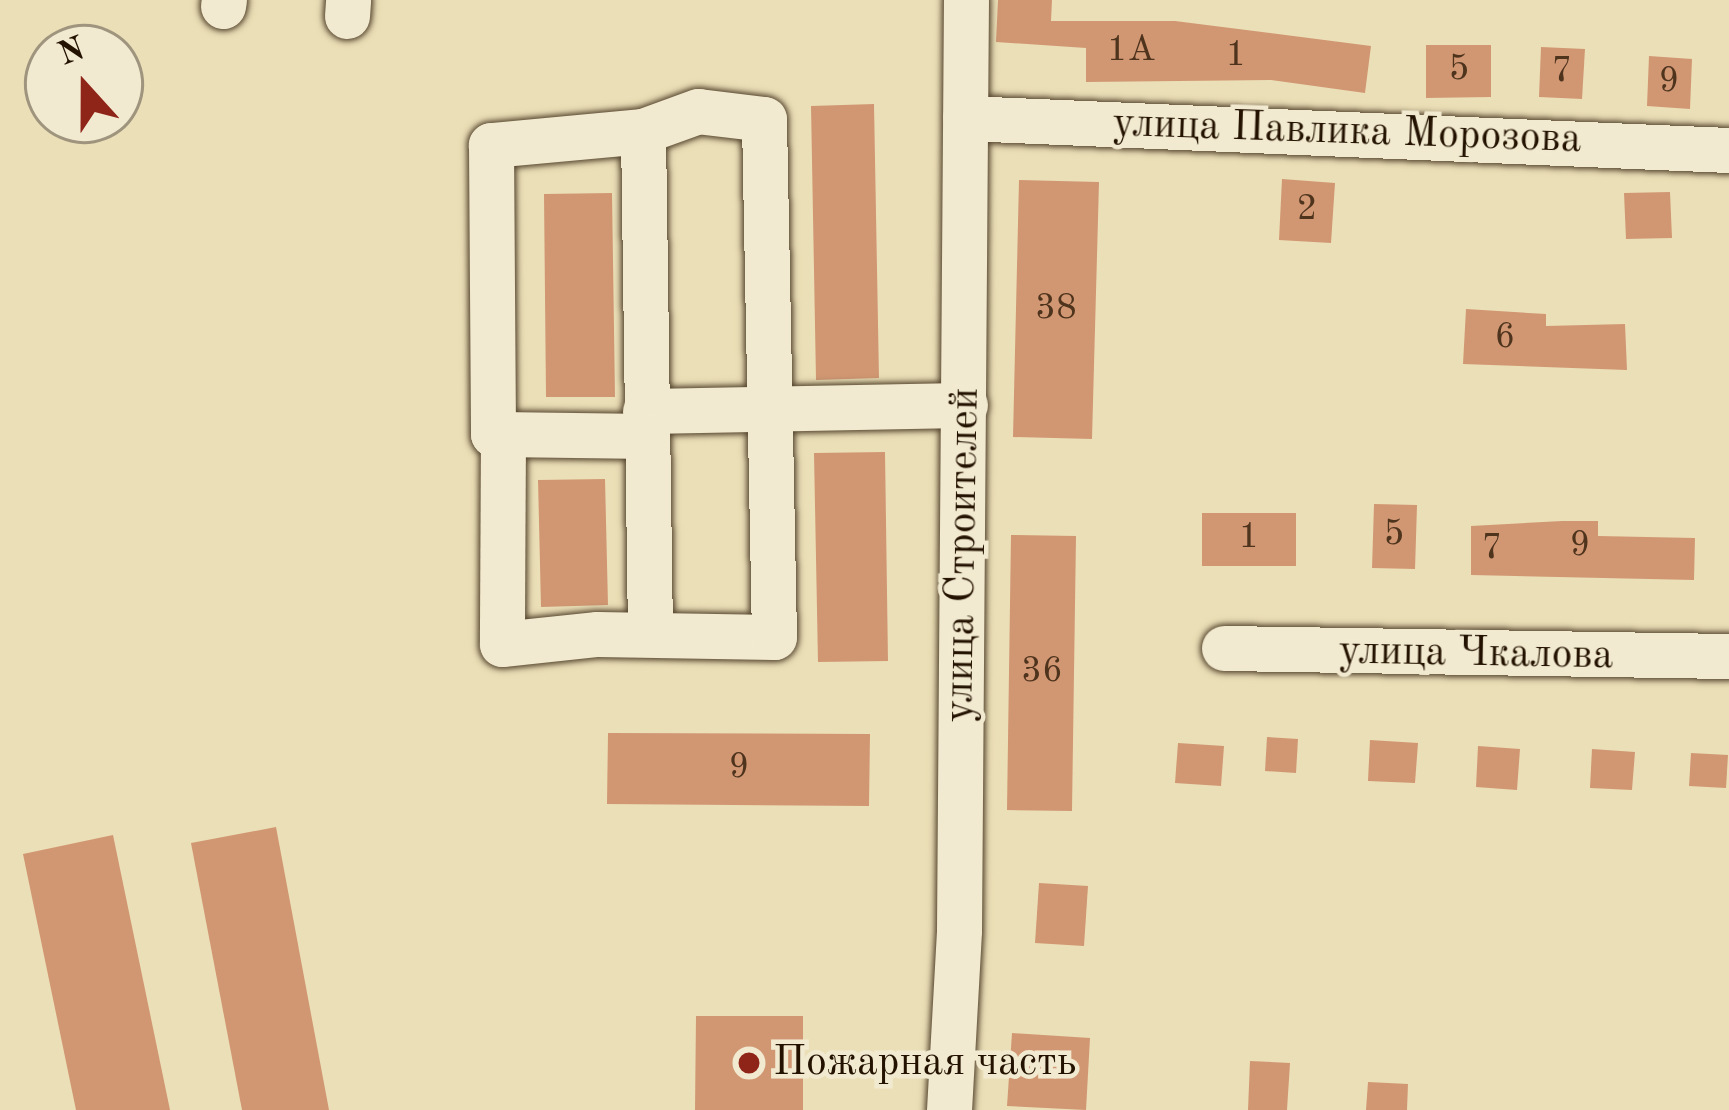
<!DOCTYPE html>
<meta charset="utf-8">
<style>
body{margin:0}
#map{position:relative;width:1729px;height:1110px;overflow:hidden;background:#ebdfb7;font-family:"Old Standard TT",serif}
div>[style]{position:absolute}
.building>*{inset:0;background:#d19773}
.roads{filter:drop-shadow(0 0 3px #55452e) drop-shadow(0 0 3px #55452e)}
.minor>*{height:45px;margin:-22.5px;padding:0 22.5px;transform-origin:22.5px;border-radius:22.5px;background:#f2ead0}
.dots>*{width:33px;height:33px;translate:-50% -50%;box-sizing:border-box;border:6px solid #f2ead0;border-radius:50%}
span{translate:-50% -50%;white-space:nowrap;text-align:center;line-height:1.15;-webkit-text-stroke:9px #f2ead0;paint-order:stroke}
.number-label{font-size:36px;color:#4e331d}
.number-label span{-webkit-text-stroke-width:0}
.street-label{font-size:42px;color:#231200}
.poi-label{font-size:42px;color:#231200}
.left{translate:0 -50%;text-align:left}
.north{position:absolute;left:24px;top:24px;width:120px;height:120px;box-sizing:border-box;background:#f2ead0;border:3px solid #9f947d;border-radius:50%;rotate:339deg;font-size:33px;font-weight:700;line-height:48px;text-align:center;color:#231200}
.north::after{content:'';display:block;margin:auto;width:42px;height:54px;background:#8f2418;clip-path:polygon(50% 0,100% 100%,50% 72%,0 100%)}
</style>
<div id="map">
<div class="building">
<i style="clip-path:polygon(998px 0,1052px 0,1051px 21px,1175px 21px,1371px 46px,1365px 93px,1271px 80px,1086px 82px,1086px 48px,996px 42px)"></i>
<i style="clip-path:polygon(1426px 45px,1491px 45px,1491px 97px,1426px 98px)"></i>
<i style="clip-path:polygon(1541px 47px,1585px 49px,1582px 99px,1539px 97px)"></i>
<i style="clip-path:polygon(1649px 56px,1692px 59px,1690px 109px,1647px 106px)"></i>
<i style="clip-path:polygon(874px 104px,879px 378px,816px 380px,811px 106px)"></i>
<i style="clip-path:polygon(1282px 179px,1335px 183px,1331px 243px,1279px 240px)"></i>
<i style="clip-path:polygon(1019px 180px,1099px 182px,1092px 439px,1013px 437px)"></i>
<i style="clip-path:polygon(1670px 192px,1672px 238px,1626px 239px,1624px 193px)"></i>
<i style="clip-path:polygon(612px 193px,615px 397px,546px 397px,544px 194px)"></i>
<i style="clip-path:polygon(1466px 309px,1546px 314px,1546px 326px,1625px 324px,1627px 370px,1463px 364px)"></i>
<i style="clip-path:polygon(885px 452px,888px 661px,818px 662px,814px 453px)"></i>
<i style="clip-path:polygon(605px 479px,608px 605px,541px 607px,538px 480px)"></i>
<i style="clip-path:polygon(1374px 504px,1417px 505px,1415px 569px,1372px 568px)"></i>
<i style="clip-path:polygon(1202px 513px,1296px 513px,1296px 566px,1202px 566px)"></i>
<i style="clip-path:polygon(1562px 521px,1598px 521px,1598px 536px,1695px 538px,1694px 580px,1471px 575px,1471px 526px)"></i>
<i style="clip-path:polygon(1011px 535px,1076px 536px,1072px 811px,1007px 810px)"></i>
<i style="clip-path:polygon(608px 733px,870px 734px,869px 806px,607px 804px)"></i>
<i style="clip-path:polygon(1267px 737px,1298px 739px,1296px 773px,1265px 771px)"></i>
<i style="clip-path:polygon(1370px 740px,1418px 743px,1415px 783px,1368px 781px)"></i>
<i style="clip-path:polygon(1178px 743px,1224px 746px,1221px 786px,1175px 783px)"></i>
<i style="clip-path:polygon(1478px 746px,1520px 749px,1517px 790px,1476px 787px)"></i>
<i style="clip-path:polygon(1592px 749px,1635px 752px,1632px 790px,1590px 788px)"></i>
<i style="clip-path:polygon(1691px 753px,1728px 755px,1726px 788px,1689px 786px)"></i>
<i style="clip-path:polygon(276px 827px,329px 1110px,242px 1110px,191px 843px)"></i>
<i style="clip-path:polygon(113px 835px,170px 1110px,76px 1110px,23px 854px)"></i>
<i style="clip-path:polygon(1039px 883px,1088px 886px,1084px 946px,1035px 943px)"></i>
<i style="clip-path:polygon(696px 1016px,803px 1016px,803px 1110px,695px 1110px)"></i>
<i style="clip-path:polygon(1012px 1033px,1090px 1038px,1086px 1110px,1007px 1106px)"></i>
<i style="clip-path:polygon(1250px 1061px,1290px 1063px,1287px 1110px,1248px 1110px)"></i>
<i style="clip-path:polygon(1368px 1082px,1408px 1084px,1407px 1110px,1366px 1110px)"></i>
</div>
<div class="roads">
<div class="minor">
<i style="left:223px;top:6px;width:6px;rotate:-81deg"></i>
<i style="left:347px;top:16px;width:16px;rotate:-86deg"></i>
<i style="left:965px;top:118px;width:765px;rotate:2.4deg"></i>
<i style="left:643px;top:131px;width:502px;rotate:89.2deg"></i>
<i style="left:645px;top:411px;width:320px;rotate:-1.1deg"></i>
<i style="left:503px;top:434px;width:210px;rotate:90.3deg"></i>
<i style="left:502px;top:644px;width:96px;rotate:-6deg"></i>
<i style="left:597px;top:634px;width:177px;rotate:1deg"></i>
<i style="left:774px;top:637px;width:518px;rotate:-91.11deg"></i>
<i style="left:764px;top:119px;width:66px;rotate:-173.1deg"></i>
<i style="left:698px;top:111px;width:59px;rotate:160deg"></i>
<i style="left:643px;top:131px;width:153px;rotate:174.7deg"></i>
<i style="left:491px;top:145px;width:289px;rotate:89.6deg"></i>
<i style="left:493px;top:434px;width:10px"></i>
<i style="left:503px;top:434px;width:142px;rotate:0.8deg"></i>
<i style="left:1224px;top:648px;width:505px;rotate:0.91deg"></i>
<i style="left:949px;top:1110px;width:180px;rotate:-86.8deg"></i>
<i style="left:959px;top:930px;width:930px;rotate:-89.57deg"></i>
</div>
</div>
<div class="dots">
<i style="left:749px;top:1063px;background:#8f2418"></i>
</div>
<div class="number-label">
<span style="left:1131px;top:52px">1А</span>
<span style="left:1236px;top:57px">1</span>
<span style="left:1459px;top:71px">5</span>
<span style="left:1562px;top:73px">7</span>
<span style="left:1669px;top:83px">9</span>
<span style="left:1307px;top:211px">2</span>
<span style="left:1056px;top:310px">38</span>
<span style="left:1505px;top:339px">6</span>
<span style="left:1394px;top:536px">5</span>
<span style="left:1249px;top:539px">1</span>
<span style="left:1580px;top:547px">9</span>
<span style="left:1492px;top:550px">7</span>
<span style="left:1042px;top:673px">36</span>
<span style="left:739px;top:769px">9</span>
</div>
<div class="street-label">
<span style="left:1347px;top:132px;rotate:2deg">улица Павлика Морозова</span>
<span style="left:963px;top:555px;rotate:-89deg">улица Строителей</span>
<span style="left:1476px;top:654px;rotate:1deg">улица Чкалова</span>
</div>
<div class="poi-label">
<span class="left" style="left:773px;top:1063px">Пожарная часть</span>
</div>
<div class="north">N</div>
</div>
